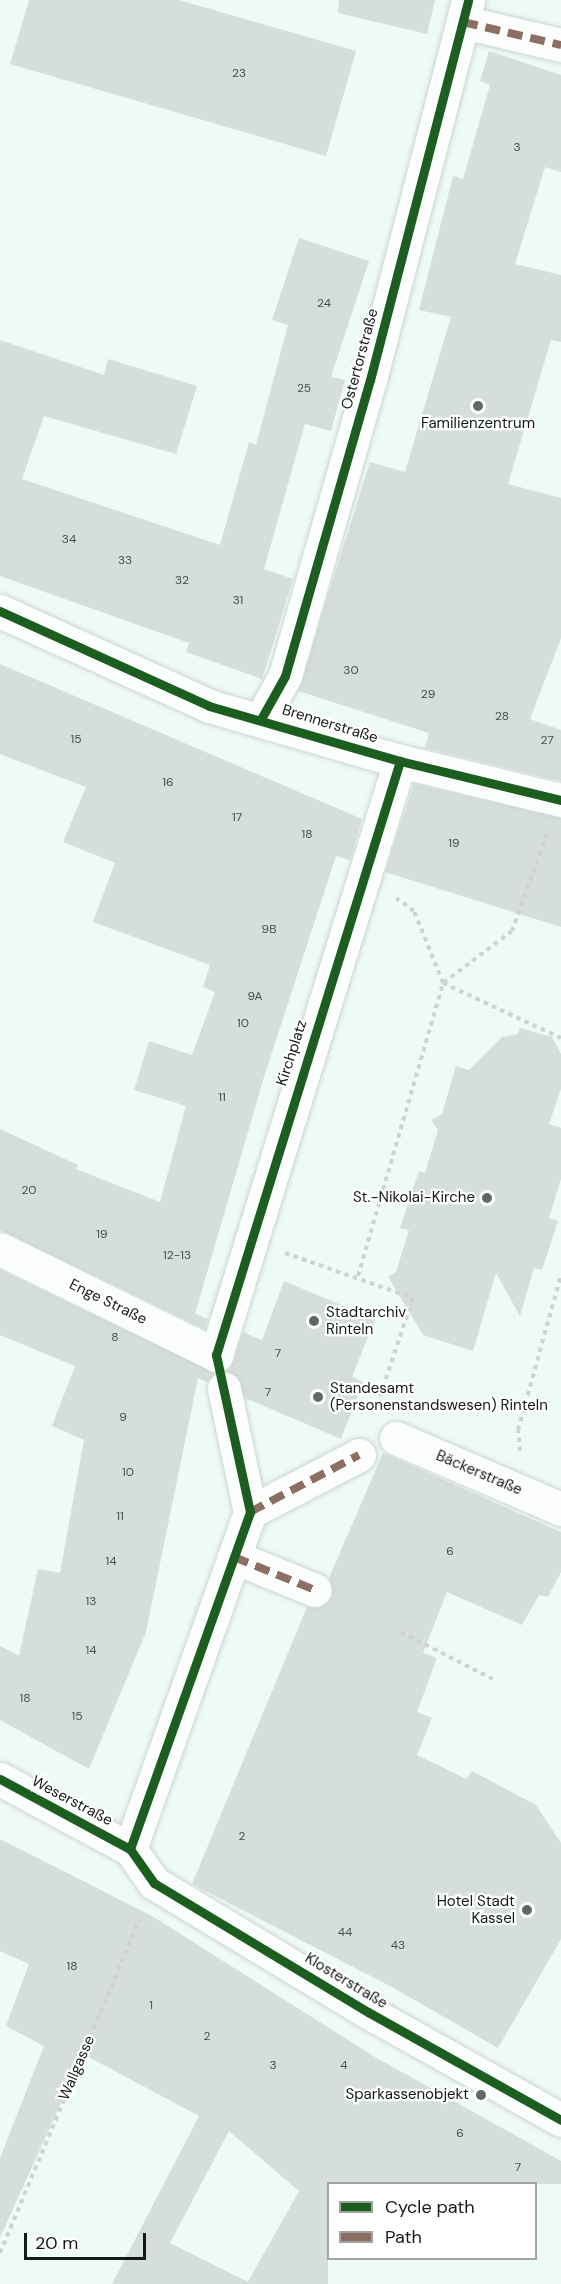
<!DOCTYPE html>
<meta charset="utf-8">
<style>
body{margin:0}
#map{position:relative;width:561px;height:2284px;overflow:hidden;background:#eefaf4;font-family:"DM Sans",sans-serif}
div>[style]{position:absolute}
.building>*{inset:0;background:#d5deda}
.path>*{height:4px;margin-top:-2px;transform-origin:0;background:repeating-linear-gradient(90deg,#cfd2d1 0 4.5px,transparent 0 9px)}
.roads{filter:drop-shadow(0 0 2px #ccd5d1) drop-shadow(0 0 2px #ccd5d1)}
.street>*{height:33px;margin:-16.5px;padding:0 16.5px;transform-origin:16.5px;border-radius:16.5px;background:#fcfefd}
.quiet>*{height:8px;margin-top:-4px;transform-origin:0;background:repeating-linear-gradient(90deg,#8d6e63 0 15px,transparent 0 23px)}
.cycleway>*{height:9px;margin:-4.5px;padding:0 4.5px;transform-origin:4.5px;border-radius:4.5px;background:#1b5e20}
.dots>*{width:16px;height:16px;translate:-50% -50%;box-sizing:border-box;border:3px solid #fff;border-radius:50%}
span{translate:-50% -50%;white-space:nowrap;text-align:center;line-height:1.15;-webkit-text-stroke:4.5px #fff;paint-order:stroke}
.number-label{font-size:12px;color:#464e4a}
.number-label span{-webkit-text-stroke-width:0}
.street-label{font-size:15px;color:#121916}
.poi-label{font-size:15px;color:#121916}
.right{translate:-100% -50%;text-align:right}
.left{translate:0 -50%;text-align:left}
.legend{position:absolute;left:327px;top:2182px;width:210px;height:78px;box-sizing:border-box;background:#fff;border:2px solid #a0a3a2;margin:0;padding:8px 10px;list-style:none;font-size:18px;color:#121916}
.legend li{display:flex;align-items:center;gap:12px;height:30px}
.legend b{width:30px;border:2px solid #a0a3a2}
.scale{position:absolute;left:24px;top:2233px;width:122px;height:27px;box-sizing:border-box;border:3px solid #121916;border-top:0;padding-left:8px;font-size:18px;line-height:21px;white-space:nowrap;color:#121916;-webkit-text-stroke:4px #fff;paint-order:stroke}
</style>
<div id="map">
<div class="building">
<i style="clip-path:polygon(29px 0,179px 0,356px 51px,326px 156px,10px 64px)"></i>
<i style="clip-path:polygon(339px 0,435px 0,427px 34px,338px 13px)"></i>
<i style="clip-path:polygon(489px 51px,561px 75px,561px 172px,545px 167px,515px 264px,561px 275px,561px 342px,551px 340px,508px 484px,561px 498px,561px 638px,530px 719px,561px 730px,561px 781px,425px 748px,429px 733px,298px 691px,370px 462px,405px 472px,451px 317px,419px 310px,453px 176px,463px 179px,490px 85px,480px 81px)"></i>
<i style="clip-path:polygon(299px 238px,369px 261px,331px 377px,345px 380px,331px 431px,305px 424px,264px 569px,293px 579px,262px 679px,186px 652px,189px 643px,0 576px,0 340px,104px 375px,108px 359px,197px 386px,176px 454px,44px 416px,22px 479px,220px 545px,249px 442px,256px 445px,288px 325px,272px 320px)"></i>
<i style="clip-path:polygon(0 664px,362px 819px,350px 860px,336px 856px,264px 1077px,195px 1314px,208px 1319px,205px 1329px,0 1230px,0 1129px,78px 1165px,76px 1169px,160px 1202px,186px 1106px,134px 1090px,149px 1041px,192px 1055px,215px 992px,203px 987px,210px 965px,93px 922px,115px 863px,63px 842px,86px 787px,0 754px)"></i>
<i style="clip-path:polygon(414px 784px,561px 818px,561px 927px,385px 872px)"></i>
<i style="clip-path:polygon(520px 1028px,552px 1037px,561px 1054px,561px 1089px,549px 1124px,561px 1128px,561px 1179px,549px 1218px,558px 1221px,542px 1270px,534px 1268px,520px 1316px,496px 1273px,473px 1351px,423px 1335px,388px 1277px,396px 1272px,409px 1230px,400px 1228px,419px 1171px,425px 1173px,438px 1130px,431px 1120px,442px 1114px,456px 1066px,469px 1070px,502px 1037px,518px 1034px)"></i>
<i style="clip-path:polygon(0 1270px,215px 1373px,207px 1382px,198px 1378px,146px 1632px,89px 1769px,0 1720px,0 1646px,19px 1656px,38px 1569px,60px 1573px,84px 1440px,52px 1426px,75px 1366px,0 1335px)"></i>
<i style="clip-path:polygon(284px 1281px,375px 1319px,352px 1377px,363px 1382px,341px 1439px,245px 1398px,238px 1377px,225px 1371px,234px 1361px,243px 1332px,262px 1340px)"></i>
<i style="clip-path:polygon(383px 1453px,561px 1532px,561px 1572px,548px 1597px,539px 1595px,522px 1625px,447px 1592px,423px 1653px,437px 1658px,417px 1712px,432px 1718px,417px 1755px,466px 1779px,472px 1771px,536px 1805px,561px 1843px,561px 1939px,498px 2048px,390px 1986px,192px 1884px,307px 1607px,318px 1608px,332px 1598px,329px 1578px)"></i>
<i style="clip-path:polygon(evenodd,0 1839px,152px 1916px,375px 2057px,561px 2161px,561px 2184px,328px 2184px,328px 2284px,112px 2284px,199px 2116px,83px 2054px,0 2238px,0 2158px,44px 2046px,6px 2026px,29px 1964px,0 1951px,0 1839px,229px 2131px,299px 2191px,248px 2282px,170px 2243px,229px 2131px)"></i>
</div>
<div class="path">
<i style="left:547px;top:834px;width:103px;rotate:109.8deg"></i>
<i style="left:512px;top:931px;width:86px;rotate:143deg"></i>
<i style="left:443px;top:983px;width:130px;rotate:25deg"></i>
<i style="left:285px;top:1253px;width:136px;rotate:19.4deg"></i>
<i style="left:413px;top:1298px;width:113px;rotate:108.6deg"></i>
<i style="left:358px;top:1276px;width:305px;rotate:-73.8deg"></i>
<i style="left:443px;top:983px;width:78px;rotate:-111.9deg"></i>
<i style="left:414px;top:911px;width:22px;rotate:-144deg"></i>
<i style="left:520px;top:1451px;width:21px;rotate:-95deg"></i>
<i style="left:518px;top:1430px;width:161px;rotate:-74.5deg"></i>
<i style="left:401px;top:1632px;width:103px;rotate:27.1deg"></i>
<i style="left:0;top:2253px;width:362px;rotate:-67.3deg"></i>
</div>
<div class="roads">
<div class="street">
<i style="left:463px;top:22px;width:101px;rotate:13.2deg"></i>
<i style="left:0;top:611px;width:230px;rotate:24.4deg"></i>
<i style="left:209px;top:706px;width:199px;rotate:16.1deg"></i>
<i style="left:400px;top:761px;width:166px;rotate:13.6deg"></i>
<i style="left:261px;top:719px;width:49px;rotate:-60.8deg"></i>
<i style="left:285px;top:676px;width:308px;rotate:-74deg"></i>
<i style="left:370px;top:380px;width:392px;rotate:-75.5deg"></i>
<i style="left:0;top:1249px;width:241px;rotate:26.1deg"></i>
<i style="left:216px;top:1355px;width:622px;rotate:-72.79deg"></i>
<i style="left:396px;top:1438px;width:180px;rotate:23.3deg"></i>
<i style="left:250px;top:1512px;width:123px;rotate:-27.6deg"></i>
<i style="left:234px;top:1557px;width:87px;rotate:22.2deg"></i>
<i style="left:0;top:1779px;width:148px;rotate:28.3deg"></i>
<i style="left:130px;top:1849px;width:42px;rotate:54.8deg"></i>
<i style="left:154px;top:1883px;width:250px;rotate:31.1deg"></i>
<i style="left:368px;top:2012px;width:221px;rotate:29.2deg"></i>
<i style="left:130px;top:1849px;width:358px;rotate:-70.4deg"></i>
<i style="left:250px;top:1512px;width:126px;rotate:-101.9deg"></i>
</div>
</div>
<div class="quiet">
<i style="left:463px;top:22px;width:101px;rotate:13.2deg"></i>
<i style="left:250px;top:1512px;width:123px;rotate:-27.6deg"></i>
<i style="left:234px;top:1557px;width:87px;rotate:22.2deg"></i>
</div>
<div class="cycleway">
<i style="left:0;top:611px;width:230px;rotate:24.4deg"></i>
<i style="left:209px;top:706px;width:199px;rotate:16.1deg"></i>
<i style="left:400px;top:761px;width:166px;rotate:13.6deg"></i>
<i style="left:261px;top:719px;width:49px;rotate:-60.8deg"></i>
<i style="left:285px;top:676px;width:308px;rotate:-74deg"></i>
<i style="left:370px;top:380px;width:392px;rotate:-75.5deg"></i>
<i style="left:0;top:1779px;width:148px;rotate:28.3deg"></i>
<i style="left:130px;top:1849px;width:42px;rotate:54.8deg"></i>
<i style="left:154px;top:1883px;width:250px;rotate:31.1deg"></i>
<i style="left:368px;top:2012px;width:221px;rotate:29.2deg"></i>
<i style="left:130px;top:1849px;width:358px;rotate:-70.4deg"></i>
<i style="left:250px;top:1512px;width:161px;rotate:-102.2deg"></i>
<i style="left:216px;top:1355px;width:622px;rotate:-72.79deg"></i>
</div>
<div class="dots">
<i style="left:478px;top:406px;background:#5f6864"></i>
<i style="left:487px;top:1198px;background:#5f6864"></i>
<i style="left:314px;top:1321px;background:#5f6864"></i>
<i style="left:318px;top:1397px;background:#5f6864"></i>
<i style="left:527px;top:1910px;background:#5f6864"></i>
<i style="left:481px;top:2095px;background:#5f6864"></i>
</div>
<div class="number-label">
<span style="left:239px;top:74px">23</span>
<span style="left:517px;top:148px">3</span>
<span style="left:324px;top:304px">24</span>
<span style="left:304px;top:389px">25</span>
<span style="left:69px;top:540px">34</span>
<span style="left:125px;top:561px">33</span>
<span style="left:182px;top:581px">32</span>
<span style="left:238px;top:601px">31</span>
<span style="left:351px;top:671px">30</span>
<span style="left:428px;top:695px">29</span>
<span style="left:502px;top:717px">28</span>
<span style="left:76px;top:740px">15</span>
<span style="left:547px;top:741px">27</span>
<span style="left:168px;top:783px">16</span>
<span style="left:237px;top:818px">17</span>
<span style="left:307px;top:835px">18</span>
<span style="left:454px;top:844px">19</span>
<span style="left:269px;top:930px">9B</span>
<span style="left:255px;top:997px">9A</span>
<span style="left:243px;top:1024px">10</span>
<span style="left:222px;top:1098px">11</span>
<span style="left:29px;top:1191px">20</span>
<span style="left:102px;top:1235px">19</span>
<span style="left:177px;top:1256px">12-13</span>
<span style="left:115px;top:1338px">8</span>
<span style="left:278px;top:1354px">7</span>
<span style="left:268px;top:1393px">7</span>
<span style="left:123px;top:1418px">9</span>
<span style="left:128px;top:1473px">10</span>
<span style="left:120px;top:1517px">11</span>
<span style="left:450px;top:1552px">6</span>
<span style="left:111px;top:1562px">14</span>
<span style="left:91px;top:1602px">13</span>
<span style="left:91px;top:1651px">14</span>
<span style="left:25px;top:1699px">18</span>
<span style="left:77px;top:1717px">15</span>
<span style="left:242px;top:1837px">2</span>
<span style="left:345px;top:1933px">44</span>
<span style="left:398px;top:1946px">43</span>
<span style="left:72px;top:1967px">18</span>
<span style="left:151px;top:2006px">1</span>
<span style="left:207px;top:2037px">2</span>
<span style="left:273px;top:2066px">3</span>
<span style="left:344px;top:2066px">4</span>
<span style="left:460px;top:2134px">6</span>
<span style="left:518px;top:2168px">7</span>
</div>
<div class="street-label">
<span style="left:360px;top:359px;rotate:-75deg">Ostertorstraße</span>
<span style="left:330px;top:724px;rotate:17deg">Brennerstraße</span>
<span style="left:292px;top:1053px;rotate:-72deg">Kirchplatz</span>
<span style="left:108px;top:1302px;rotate:26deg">Enge Straße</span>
<span style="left:479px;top:1473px;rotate:23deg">Bäckerstraße</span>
<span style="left:72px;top:1801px;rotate:28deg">Weserstraße</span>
<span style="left:346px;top:1981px;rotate:31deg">Klosterstraße</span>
<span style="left:77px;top:2068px;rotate:-67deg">Wallgasse</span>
</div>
<div class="poi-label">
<span style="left:478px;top:424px">Familienzentrum</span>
<span class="right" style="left:475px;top:1198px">St.-Nikolai-Kirche</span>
<span class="left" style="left:326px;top:1321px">Stadtarchiv<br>Rinteln</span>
<span class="left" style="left:330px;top:1397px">Standesamt<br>(Personenstandswesen) Rinteln</span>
<span class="right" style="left:515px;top:1910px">Hotel Stadt<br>Kassel</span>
<span class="right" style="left:469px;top:2095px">Sparkassenobjekt</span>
</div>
<ul class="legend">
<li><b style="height:8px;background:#1b5e20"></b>Cycle path</li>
<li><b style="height:8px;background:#8d6e63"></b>Path</li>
</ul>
<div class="scale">20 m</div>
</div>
